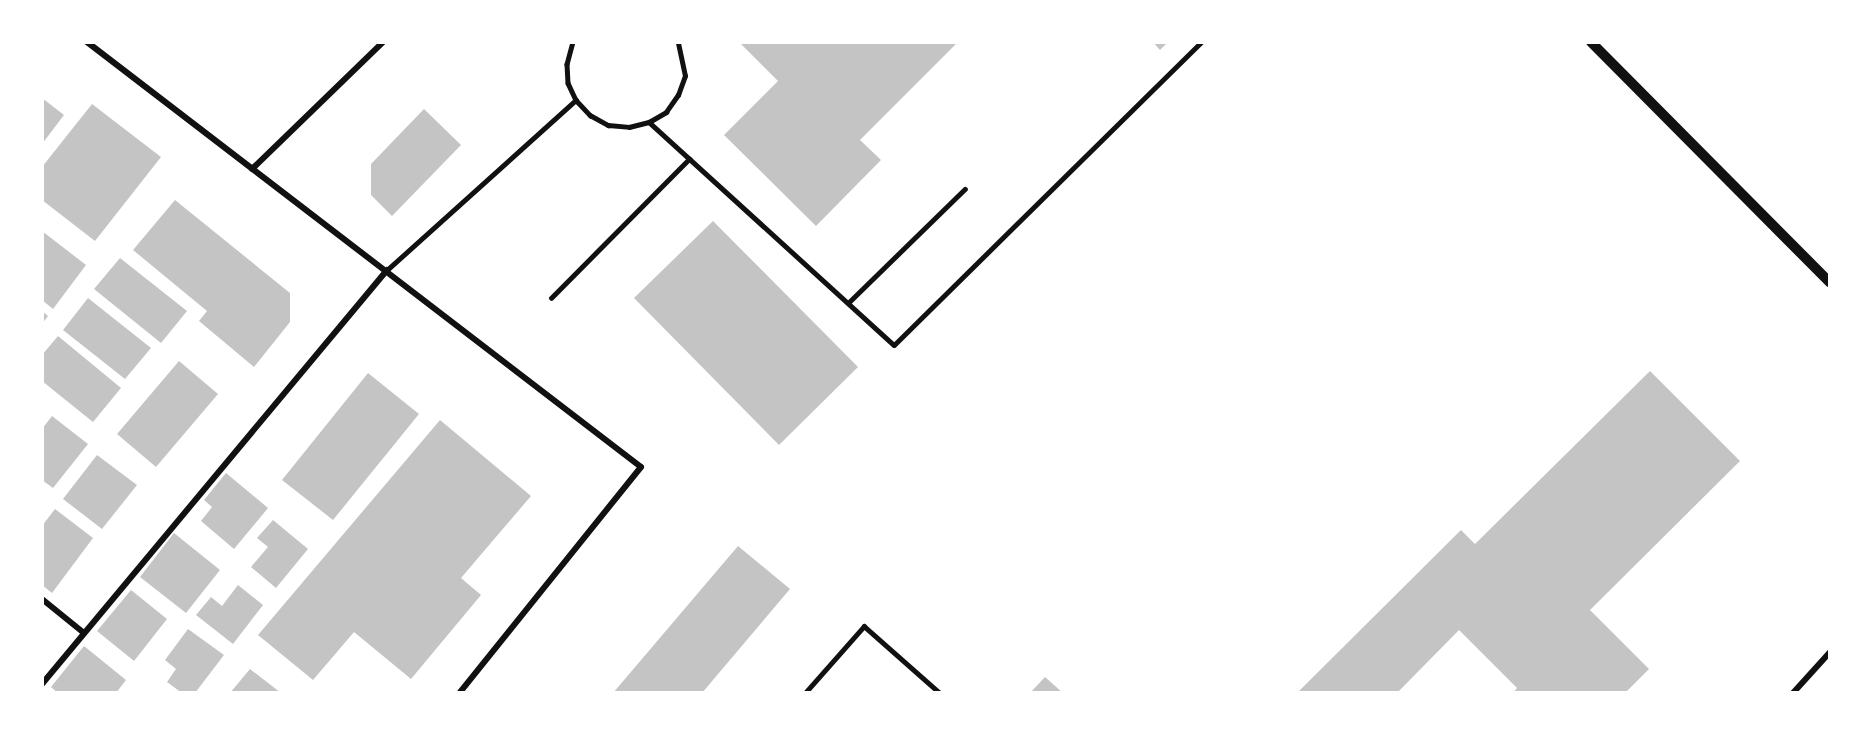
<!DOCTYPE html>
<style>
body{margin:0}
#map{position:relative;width:1872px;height:735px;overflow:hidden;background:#fff;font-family:Barlow,sans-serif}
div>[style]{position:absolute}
.building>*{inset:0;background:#c4c4c4}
.service>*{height:4.5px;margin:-2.25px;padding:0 2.25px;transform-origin:2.25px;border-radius:2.25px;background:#111}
.minor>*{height:6px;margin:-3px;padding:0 3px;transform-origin:3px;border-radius:3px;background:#111}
.tertiary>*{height:10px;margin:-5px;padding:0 5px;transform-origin:5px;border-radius:5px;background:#111}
span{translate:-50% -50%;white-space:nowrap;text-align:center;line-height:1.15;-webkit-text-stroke:5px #fff;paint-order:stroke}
.frame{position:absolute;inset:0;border:44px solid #fff;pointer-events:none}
</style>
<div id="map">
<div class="building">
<i style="clip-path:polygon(739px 42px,958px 42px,860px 140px,881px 160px,816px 226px,724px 135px,778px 81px)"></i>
<i style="clip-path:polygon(1153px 42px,1168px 42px,1160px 50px)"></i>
<i style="clip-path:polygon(42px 98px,64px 115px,42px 144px)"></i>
<i style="clip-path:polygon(92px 104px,161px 157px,95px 241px,42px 200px,42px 167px)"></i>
<i style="clip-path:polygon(424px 109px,461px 145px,392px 216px,371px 195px,371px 164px)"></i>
<i style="clip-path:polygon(175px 200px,290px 293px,290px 322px,254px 367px,199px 321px,207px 311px,133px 250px)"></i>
<i style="clip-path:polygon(713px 221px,858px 367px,779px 445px,634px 298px)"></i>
<i style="clip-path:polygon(42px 231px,86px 265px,53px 309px,42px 300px)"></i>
<i style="clip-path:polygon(120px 258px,187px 311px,161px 343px,94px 289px)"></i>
<i style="clip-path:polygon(88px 298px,151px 348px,125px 379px,63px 330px)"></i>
<i style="clip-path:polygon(42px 311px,48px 316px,42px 324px)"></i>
<i style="clip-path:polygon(58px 336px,121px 388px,93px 422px,42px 381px,42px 355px)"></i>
<i style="clip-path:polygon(179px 361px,218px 394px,156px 467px,117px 434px)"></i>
<i style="clip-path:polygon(1650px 371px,1740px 461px,1590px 610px,1649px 669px,1625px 693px,1513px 693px,1517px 688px,1459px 630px,1397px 693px,1297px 693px,1461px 530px,1475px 544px)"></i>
<i style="clip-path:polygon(368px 373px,419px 414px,333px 520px,282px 480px)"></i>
<i style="clip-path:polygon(52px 416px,88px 444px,53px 488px,42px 480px,42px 429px)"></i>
<i style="clip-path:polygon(440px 420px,531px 496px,461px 578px,481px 595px,411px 679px,354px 632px,313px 680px,258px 635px)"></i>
<i style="clip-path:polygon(97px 455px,137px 485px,102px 529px,63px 499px)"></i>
<i style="clip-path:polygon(226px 473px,268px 508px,234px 549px,201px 521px,212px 507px,204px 500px)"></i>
<i style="clip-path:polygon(55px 509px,93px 538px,52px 593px,42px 585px,42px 526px)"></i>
<i style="clip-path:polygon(273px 520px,308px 549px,276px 588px,251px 567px,268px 547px,257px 538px)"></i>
<i style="clip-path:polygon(174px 533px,220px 570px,186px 613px,140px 577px)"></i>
<i style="clip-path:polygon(738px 546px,790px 589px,702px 693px,613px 693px)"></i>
<i style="clip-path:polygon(238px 585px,263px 605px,233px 644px,196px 615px,211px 597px,222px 606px)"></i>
<i style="clip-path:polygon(131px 590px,167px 619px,134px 661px,97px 631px)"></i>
<i style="clip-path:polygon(188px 629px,224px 655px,195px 693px,182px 693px,167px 682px,176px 669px,165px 660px)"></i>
<i style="clip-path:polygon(84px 646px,126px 680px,116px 693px,58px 693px,51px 687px)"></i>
<i style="clip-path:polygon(250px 669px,281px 693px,230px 693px)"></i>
<i style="clip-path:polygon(1045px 677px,1063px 693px,1030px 693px)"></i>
</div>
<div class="service">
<i style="left:573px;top:42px;width:23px;rotate:105deg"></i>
<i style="left:567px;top:64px;width:19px;rotate:87deg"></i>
<i style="left:568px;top:83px;width:19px;rotate:65deg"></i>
<i style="left:576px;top:100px;width:21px;rotate:47deg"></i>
<i style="left:590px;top:115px;width:21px;rotate:29deg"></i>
<i style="left:608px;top:125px;width:21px;rotate:5deg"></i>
<i style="left:629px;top:127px;width:21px;rotate:-14deg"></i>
<i style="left:649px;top:122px;width:20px;rotate:-30deg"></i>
<i style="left:666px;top:112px;width:21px;rotate:-55deg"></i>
<i style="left:678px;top:95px;width:20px;rotate:-70deg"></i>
<i style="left:685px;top:76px;width:35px;rotate:-102deg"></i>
<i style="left:649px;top:122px;width:331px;rotate:42.3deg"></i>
<i style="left:894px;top:345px;width:431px;rotate:-44.6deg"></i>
<i style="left:387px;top:270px;width:254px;rotate:-42deg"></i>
<i style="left:551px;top:298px;width:196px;rotate:-45.2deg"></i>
<i style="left:848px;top:303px;width:163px;rotate:-44.3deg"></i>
<i style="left:805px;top:693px;width:89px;rotate:-48.6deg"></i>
<i style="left:864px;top:626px;width:101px;rotate:41.4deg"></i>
</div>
<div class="minor">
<i style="left:87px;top:42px;width:698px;rotate:37.49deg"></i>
<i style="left:641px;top:467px;width:290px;rotate:128.8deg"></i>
<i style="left:252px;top:169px;width:182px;rotate:-44.1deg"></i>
<i style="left:42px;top:599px;width:54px;rotate:39deg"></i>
<i style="left:42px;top:684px;width:539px;rotate:-50.19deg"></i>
<i style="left:1793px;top:693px;width:55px;rotate:-47.9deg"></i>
</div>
<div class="tertiary">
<i style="left:1591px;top:42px;width:339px;rotate:45.2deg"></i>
</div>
<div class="frame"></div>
</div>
